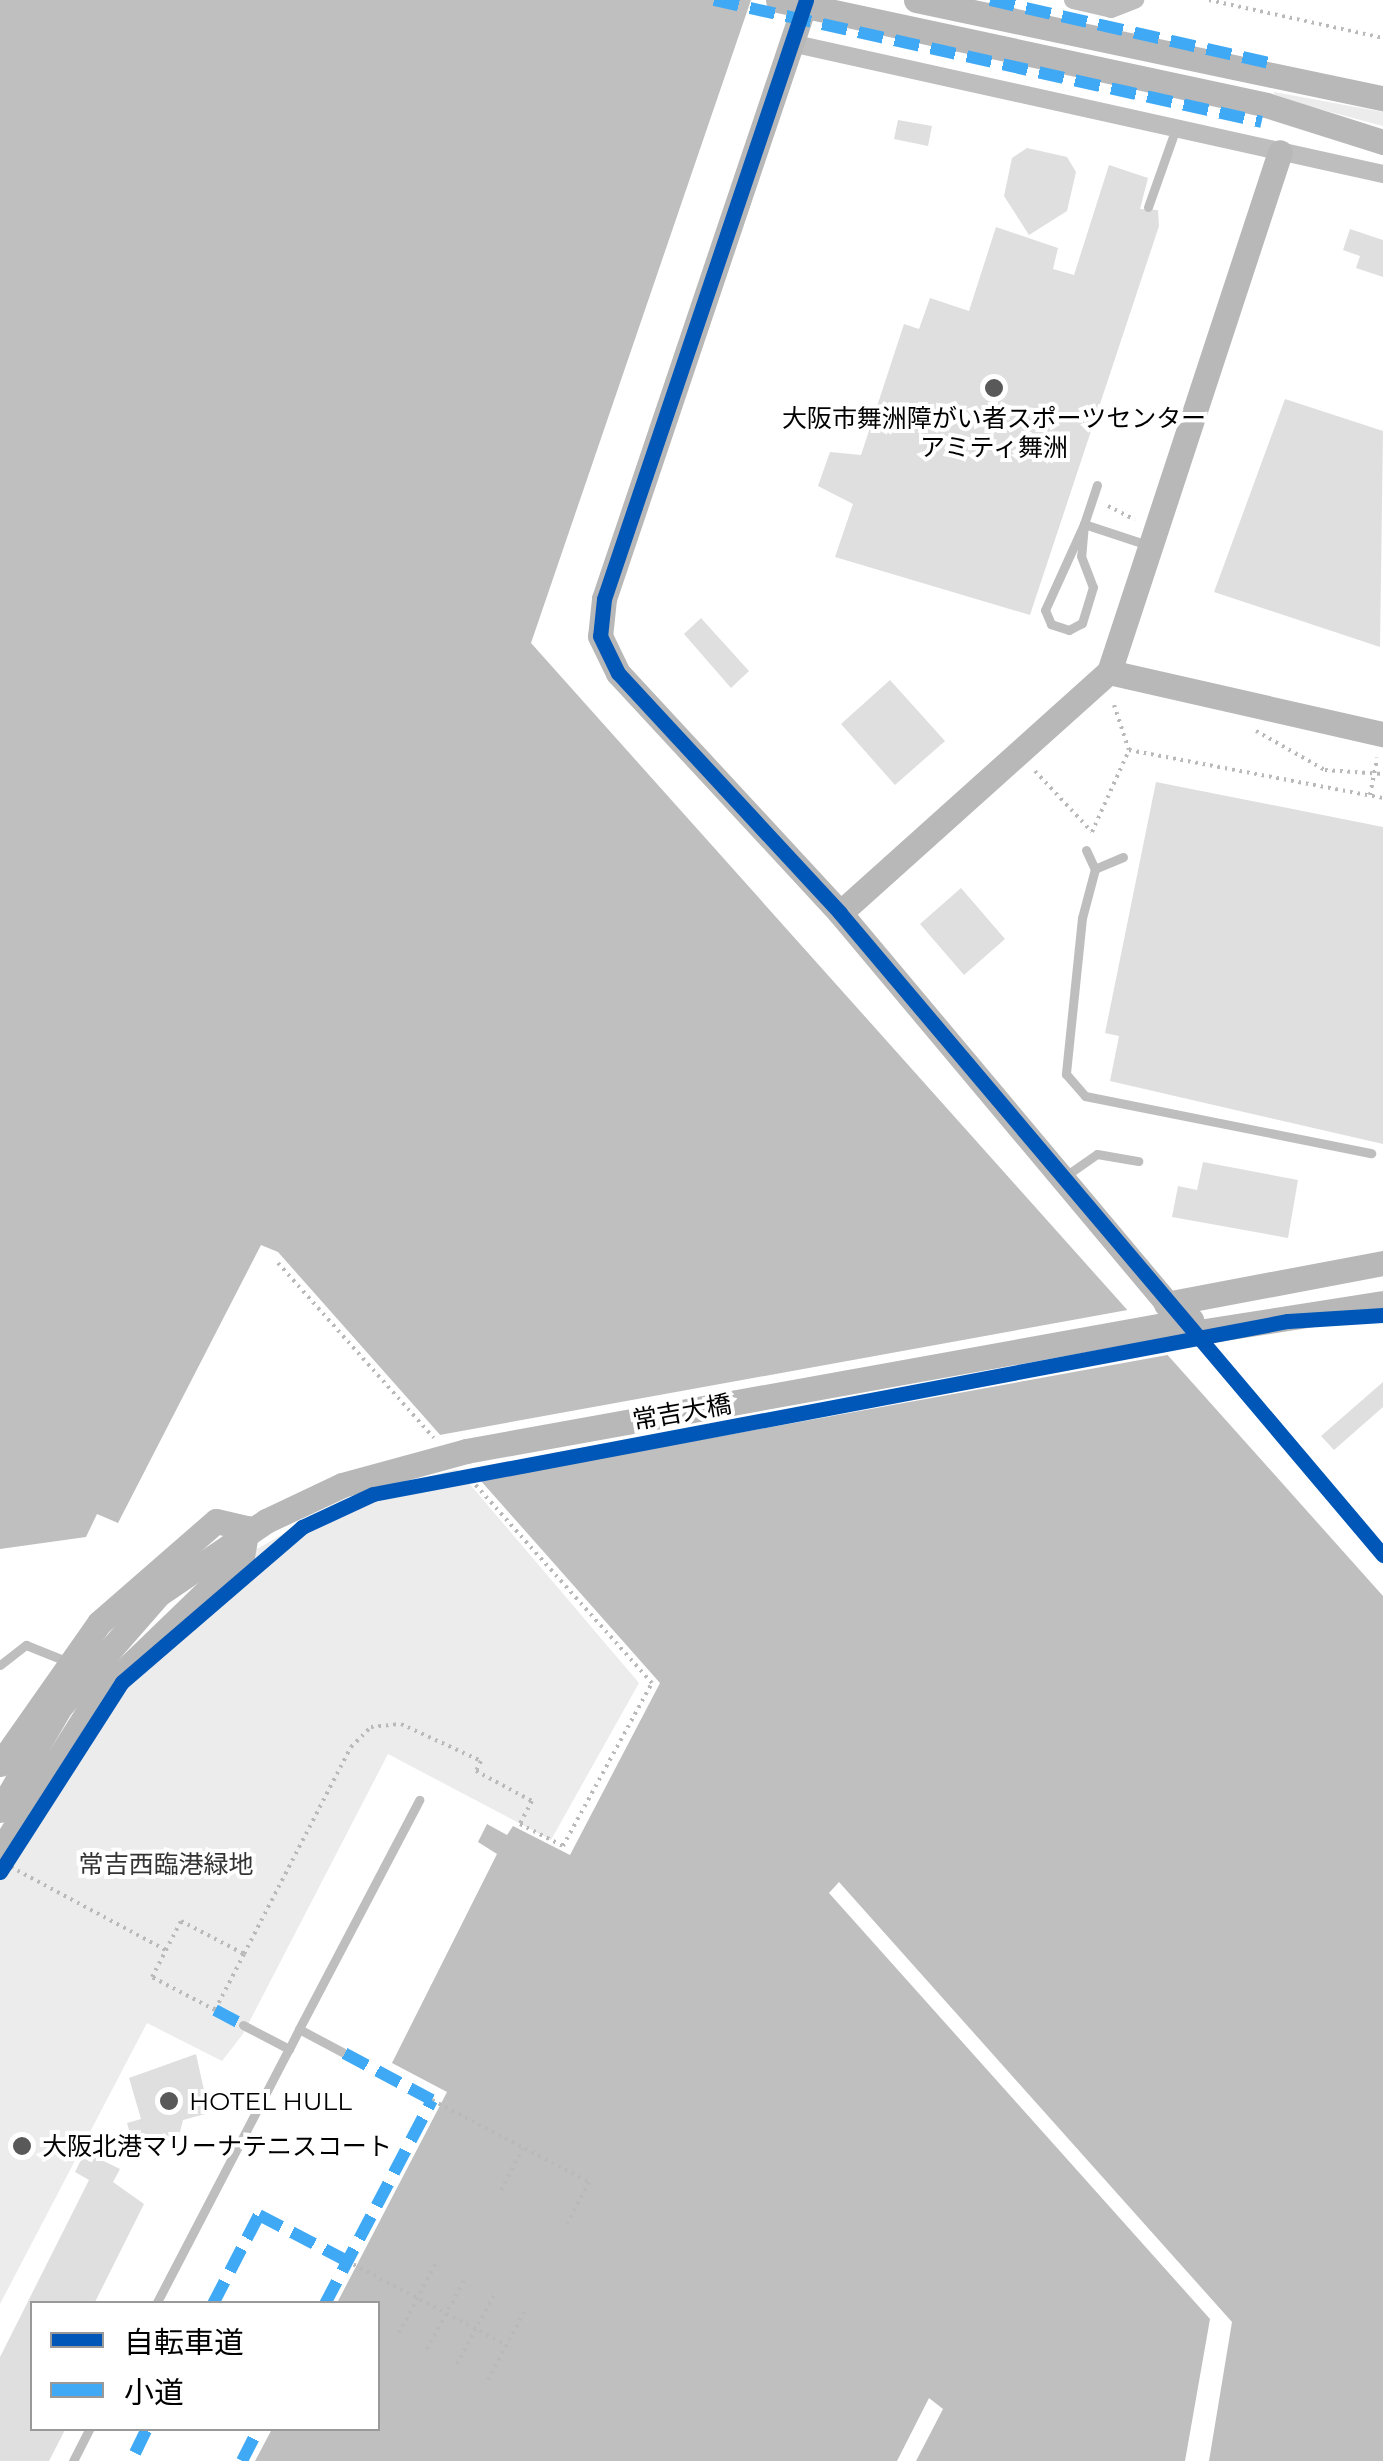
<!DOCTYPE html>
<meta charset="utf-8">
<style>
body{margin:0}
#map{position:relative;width:1383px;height:2461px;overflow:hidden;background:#fff;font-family:Montserrat,"Noto Sans JP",sans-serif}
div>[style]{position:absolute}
.green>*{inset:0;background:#ececec}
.water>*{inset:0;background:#bfbfbf}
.pier>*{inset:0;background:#fff}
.building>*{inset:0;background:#dfdfdf}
.path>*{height:4px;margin-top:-2px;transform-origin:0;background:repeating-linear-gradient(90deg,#b9b9b9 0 2.5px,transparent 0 7.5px)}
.lane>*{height:9px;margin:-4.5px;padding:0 4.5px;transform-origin:4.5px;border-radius:4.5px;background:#bebebe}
.street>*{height:18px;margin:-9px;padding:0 9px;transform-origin:9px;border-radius:9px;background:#bebebe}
.secondary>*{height:25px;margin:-12.5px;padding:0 12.5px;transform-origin:12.5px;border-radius:12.5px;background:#b8b8b8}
.quiet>*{height:12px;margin-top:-6px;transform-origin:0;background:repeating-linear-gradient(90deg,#3fa9f5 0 25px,transparent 0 37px)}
.cycleway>*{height:15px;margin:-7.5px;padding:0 7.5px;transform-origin:7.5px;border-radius:7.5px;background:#0057b8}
.dots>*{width:28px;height:28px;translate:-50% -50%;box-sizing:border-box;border:5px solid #fff;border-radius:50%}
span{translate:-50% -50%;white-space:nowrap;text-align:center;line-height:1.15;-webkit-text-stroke:8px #fff;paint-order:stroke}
.poi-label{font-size:25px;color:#000}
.left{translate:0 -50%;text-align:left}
.street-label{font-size:25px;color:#000}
.park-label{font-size:25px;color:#333}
.legend{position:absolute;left:30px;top:2301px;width:350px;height:130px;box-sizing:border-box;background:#fff;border:2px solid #999;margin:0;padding:12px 18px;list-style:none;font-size:30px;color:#000}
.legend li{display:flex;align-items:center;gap:20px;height:50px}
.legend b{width:50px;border:2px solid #999}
</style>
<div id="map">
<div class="green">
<i style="clip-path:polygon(1274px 92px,1383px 112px,1383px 126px,1274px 97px)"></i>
<i style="clip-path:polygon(457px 1469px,639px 1683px,551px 1840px,388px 1754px,243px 2034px,222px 2061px,147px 2023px,0 2304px,0 1861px,122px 1675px,257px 1549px,342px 1500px)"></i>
</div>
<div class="water">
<i style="clip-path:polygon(0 0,751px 0,531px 643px,1383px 1596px,1383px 2461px,255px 2461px,272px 2429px,378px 2428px,378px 2304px,337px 2303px,447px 2092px,392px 2063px,497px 1854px,478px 1842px,487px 1824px,507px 1835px,513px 1826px,570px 1855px,660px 1683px,278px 1252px,261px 1245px,118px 1523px,97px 1514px,86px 1537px,0 1549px)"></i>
</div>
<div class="pier">
<i style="clip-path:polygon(1133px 1309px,1173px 1354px,474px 1481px,434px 1436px)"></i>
<i style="clip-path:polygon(839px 1882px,1232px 2322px,1209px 2461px,1185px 2461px,1210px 2319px,829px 1893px)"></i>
<i style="clip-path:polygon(929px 2398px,943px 2409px,916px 2461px,897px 2461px)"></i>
</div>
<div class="building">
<i style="clip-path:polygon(898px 120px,932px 126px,928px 146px,894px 139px)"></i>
<i style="clip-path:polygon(1027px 148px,1067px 157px,1076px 172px,1067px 211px,1029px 235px,1004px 196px,1012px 158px)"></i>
<i style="clip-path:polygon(1109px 165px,1148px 178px,1140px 209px,1158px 210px,1159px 226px,1030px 615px,835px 557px,853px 504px,818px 486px,830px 452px,861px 455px,904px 324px,919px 329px,930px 298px,969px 311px,996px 227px,1058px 248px,1053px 269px,1074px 275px)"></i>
<i style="clip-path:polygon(1350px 229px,1383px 240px,1383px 277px,1356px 268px,1360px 256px,1343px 250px)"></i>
<i style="clip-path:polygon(1285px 399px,1383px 431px,1380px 647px,1214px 592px)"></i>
<i style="clip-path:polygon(701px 618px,749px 671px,731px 688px,684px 634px)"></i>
<i style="clip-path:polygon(890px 680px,945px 741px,895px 785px,841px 724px)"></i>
<i style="clip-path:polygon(1156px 782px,1383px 827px,1383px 1144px,1110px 1081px,1119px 1036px,1105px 1033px)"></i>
<i style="clip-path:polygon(961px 888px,1005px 939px,964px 975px,920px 924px)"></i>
<i style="clip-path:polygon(1203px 1162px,1298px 1180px,1288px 1238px,1172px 1217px,1178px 1186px,1197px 1190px)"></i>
<i style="clip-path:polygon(1383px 1382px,1383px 1407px,1334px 1450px,1321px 1436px)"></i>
<i style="clip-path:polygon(196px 2054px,209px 2113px,183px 2120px,178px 2140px,135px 2152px,127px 2123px,141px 2119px,129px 2078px)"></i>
<i style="clip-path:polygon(85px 2152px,120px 2169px,113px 2182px,144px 2204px,94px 2304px,32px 2304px,32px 2428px,66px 2428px,49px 2461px,0 2461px,0 2357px,89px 2180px,75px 2172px)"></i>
</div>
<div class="path">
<i style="left:1209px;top:0;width:178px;rotate:12.3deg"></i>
<i style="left:1108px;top:506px;width:30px;rotate:27deg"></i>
<i style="left:1114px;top:705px;width:47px;rotate:71.6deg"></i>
<i style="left:1256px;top:731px;width:79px;rotate:29.5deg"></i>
<i style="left:1325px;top:770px;width:58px;rotate:3.9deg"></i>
<i style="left:1035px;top:771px;width:83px;rotate:46.9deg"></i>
<i style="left:1092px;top:832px;width:90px;rotate:-65.7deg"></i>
<i style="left:1129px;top:750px;width:258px;rotate:10.7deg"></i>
<i style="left:1370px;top:795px;width:38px;rotate:-79deg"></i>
<i style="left:278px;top:1263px;width:234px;rotate:48.3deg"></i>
<i style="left:11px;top:1867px;width:176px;rotate:28.2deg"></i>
<i style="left:181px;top:1921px;width:71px;rotate:27.6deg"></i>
<i style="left:244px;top:1954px;width:63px;rotate:117.4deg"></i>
<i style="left:215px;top:2010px;width:71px;rotate:-152.4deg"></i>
<i style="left:152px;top:1977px;width:63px;rotate:-62.6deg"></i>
<i style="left:244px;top:1954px;width:233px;rotate:-62.7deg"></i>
<i style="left:351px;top:1747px;width:28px;rotate:-45deg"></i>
<i style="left:371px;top:1727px;width:30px;rotate:-6deg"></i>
<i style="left:401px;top:1724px;width:88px;rotate:24.8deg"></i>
<i style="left:481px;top:1761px;width:11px;rotate:117deg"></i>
<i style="left:476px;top:1771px;width:64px;rotate:28.2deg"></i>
<i style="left:532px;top:1801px;width:26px;rotate:118deg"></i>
<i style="left:520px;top:1824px;width:48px;rotate:27.1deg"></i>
<i style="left:563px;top:1846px;width:186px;rotate:-61.4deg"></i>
<i style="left:652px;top:1683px;width:278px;rotate:-131.7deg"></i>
<i style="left:432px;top:2100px;width:177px;rotate:27.6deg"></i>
<i style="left:589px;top:2182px;width:47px;rotate:117.6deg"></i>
<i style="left:501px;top:2190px;width:47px;rotate:-62.4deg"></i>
<i style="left:347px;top:2261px;width:180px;rotate:27.8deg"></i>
<i style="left:399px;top:2333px;width:81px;rotate:-62.2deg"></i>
<i style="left:427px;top:2349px;width:82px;rotate:-61.6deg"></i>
<i style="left:457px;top:2364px;width:78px;rotate:-61.8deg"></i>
<i style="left:488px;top:2380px;width:79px;rotate:-62.1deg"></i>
</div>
<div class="lane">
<i style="left:1148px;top:207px;width:84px;rotate:-70.5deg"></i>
<i style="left:1097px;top:485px;width:41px;rotate:108.4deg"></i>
<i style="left:1084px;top:524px;width:67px;rotate:18.2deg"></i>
<i style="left:1084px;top:524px;width:32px;rotate:95deg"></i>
<i style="left:1081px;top:556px;width:33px;rotate:69deg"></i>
<i style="left:1093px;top:587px;width:38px;rotate:107deg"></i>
<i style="left:1082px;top:623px;width:15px;rotate:152deg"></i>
<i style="left:1069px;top:630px;width:19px;rotate:-162deg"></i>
<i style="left:1051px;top:624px;width:15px;rotate:-113deg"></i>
<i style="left:1045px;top:610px;width:94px;rotate:-65.6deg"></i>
<i style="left:1086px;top:850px;width:21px;rotate:65deg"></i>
<i style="left:1123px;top:857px;width:30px;rotate:157deg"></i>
<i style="left:1095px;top:869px;width:51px;rotate:104.9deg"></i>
<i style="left:1082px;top:918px;width:157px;rotate:95.9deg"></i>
<i style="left:1066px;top:1074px;width:29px;rotate:49deg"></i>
<i style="left:1085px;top:1096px;width:292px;rotate:11.3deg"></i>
<i style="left:1064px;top:1177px;width:40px;rotate:-34.9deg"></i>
<i style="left:1097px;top:1154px;width:42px;rotate:9.7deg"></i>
<i style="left:0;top:1665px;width:33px;rotate:-38deg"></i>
<i style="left:26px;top:1645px;width:43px;rotate:21.8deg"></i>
<i style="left:243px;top:2025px;width:52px;rotate:27.6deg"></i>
<i style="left:289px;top:2049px;width:22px;rotate:-63deg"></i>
<i style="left:299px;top:2029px;width:49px;rotate:28.1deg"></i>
<i style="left:299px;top:2029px;width:259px;rotate:-62.3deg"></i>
<i style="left:156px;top:2304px;width:288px;rotate:-62.5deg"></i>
<i style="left:73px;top:2461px;width:37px;rotate:-63deg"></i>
</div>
<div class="street">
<i style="left:1073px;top:0;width:39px;rotate:13deg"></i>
<i style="left:1111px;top:9px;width:26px;rotate:-21deg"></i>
<i style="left:791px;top:43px;width:606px;rotate:12.48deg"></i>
</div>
<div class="secondary">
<i style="left:778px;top:0;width:499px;rotate:12.1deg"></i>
<i style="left:1266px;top:105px;width:123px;rotate:17.5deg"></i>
<i style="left:806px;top:0;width:632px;rotate:108.64deg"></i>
<i style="left:604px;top:599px;width:37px;rotate:96deg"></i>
<i style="left:600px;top:636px;width:41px;rotate:64.1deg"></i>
<i style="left:618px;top:673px;width:327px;rotate:47.2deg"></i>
<i style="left:840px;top:913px;width:548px;rotate:50.03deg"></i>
<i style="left:1192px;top:1333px;width:193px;rotate:-8.9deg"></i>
<i style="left:916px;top:0;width:477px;rotate:11.9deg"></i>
<i style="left:1109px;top:672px;width:281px;rotate:12.8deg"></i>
<i style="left:840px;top:913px;width:361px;rotate:-41.9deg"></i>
<i style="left:1109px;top:672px;width:547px;rotate:-71.8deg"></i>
<i style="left:1166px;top:1304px;width:221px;rotate:-10.7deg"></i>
<i style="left:0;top:1764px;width:172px;rotate:-54.9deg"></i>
<i style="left:99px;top:1623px;width:155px;rotate:-41.1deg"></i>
<i style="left:216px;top:1521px;width:32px;rotate:13deg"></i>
<i style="left:247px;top:1528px;width:29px;rotate:100deg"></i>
<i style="left:242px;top:1557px;width:200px;rotate:136deg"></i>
<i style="left:98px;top:1696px;width:183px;rotate:122.3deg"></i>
<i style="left:0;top:1810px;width:119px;rotate:-59.8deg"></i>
<i style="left:60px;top:1707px;width:150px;rotate:-48.8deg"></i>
<i style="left:159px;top:1594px;width:130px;rotate:-34.3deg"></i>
<i style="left:266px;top:1521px;width:84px;rotate:-25.3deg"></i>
<i style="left:342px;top:1485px;width:129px;rotate:-15.3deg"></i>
<i style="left:466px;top:1451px;width:737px;rotate:-10.24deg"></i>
</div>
<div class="quiet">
<i style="left:714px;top:0;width:561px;rotate:12.55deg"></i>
<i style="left:990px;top:0;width:292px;rotate:12.7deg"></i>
<i style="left:215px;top:2010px;width:32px;rotate:28deg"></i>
<i style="left:213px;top:2304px;width:100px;rotate:-62.7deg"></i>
<i style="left:259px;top:2215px;width:99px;rotate:27.6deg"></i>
<i style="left:325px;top:2304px;width:230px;rotate:-62.3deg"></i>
<i style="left:432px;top:2100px;width:102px;rotate:-151.9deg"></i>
<i style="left:135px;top:2453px;width:28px;rotate:-64deg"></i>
<i style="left:242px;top:2461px;width:37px;rotate:-63deg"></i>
</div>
<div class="cycleway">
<i style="left:806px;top:0;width:632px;rotate:108.64deg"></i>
<i style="left:604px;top:599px;width:37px;rotate:96deg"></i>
<i style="left:600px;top:636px;width:41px;rotate:64.1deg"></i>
<i style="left:618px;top:673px;width:327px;rotate:47.2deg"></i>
<i style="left:840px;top:913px;width:841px;rotate:49.78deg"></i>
<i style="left:0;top:1872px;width:226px;rotate:-57.3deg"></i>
<i style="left:122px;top:1682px;width:238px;rotate:-40.7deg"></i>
<i style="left:302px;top:1527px;width:78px;rotate:-24.9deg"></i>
<i style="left:373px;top:1494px;width:931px;rotate:-10.71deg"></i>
<i style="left:1288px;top:1321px;width:95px;rotate:-3.6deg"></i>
</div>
<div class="dots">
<i style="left:994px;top:388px;background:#595959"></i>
<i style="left:169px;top:2101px;background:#595959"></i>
<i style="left:22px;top:2146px;background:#595959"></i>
</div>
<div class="poi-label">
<span style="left:994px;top:433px">大阪市舞洲障がい者スポーツセンター<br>アミティ舞洲</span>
<span class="left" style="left:189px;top:2101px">HOTEL HULL</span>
<span class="left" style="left:42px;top:2146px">大阪北港マリーナテニスコート</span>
</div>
<div class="street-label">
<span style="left:682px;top:1412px;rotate:-10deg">常吉大橋</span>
</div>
<div class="park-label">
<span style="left:166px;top:1864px">常吉西臨港緑地</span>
</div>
<ul class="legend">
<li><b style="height:12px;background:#0057b8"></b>自転車道</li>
<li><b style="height:12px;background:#3fa9f5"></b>小道</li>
</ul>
</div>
